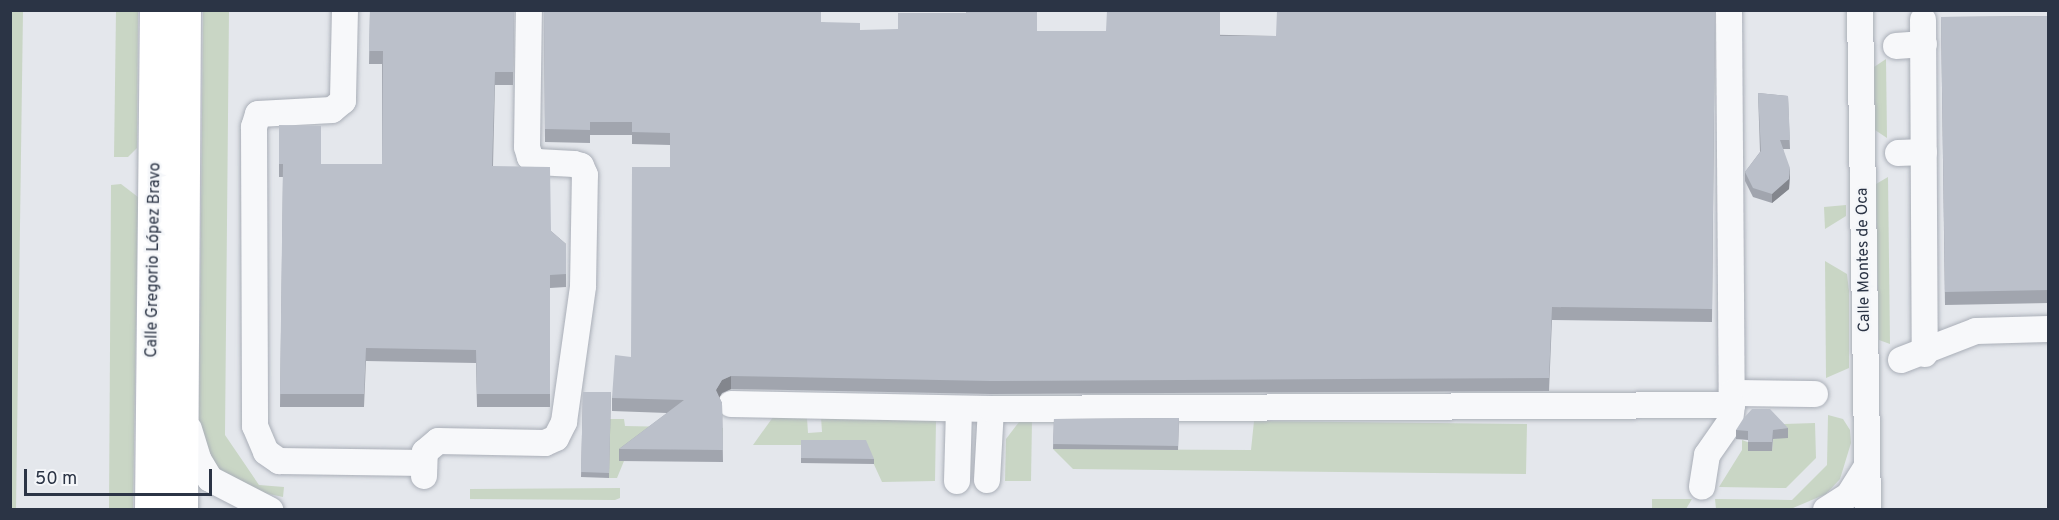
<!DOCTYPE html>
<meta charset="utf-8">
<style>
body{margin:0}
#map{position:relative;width:2059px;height:520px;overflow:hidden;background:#e4e7ec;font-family:Overpass,sans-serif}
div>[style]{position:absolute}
.green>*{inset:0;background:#c9d6c5}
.roads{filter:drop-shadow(0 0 2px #a9aeb7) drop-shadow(0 0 2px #a9aeb7)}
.minor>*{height:26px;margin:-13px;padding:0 13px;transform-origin:13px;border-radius:13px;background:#f7f8fa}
.major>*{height:32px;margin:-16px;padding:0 16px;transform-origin:16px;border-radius:16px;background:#fff}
.wall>*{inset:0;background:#a1a5ae}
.shaded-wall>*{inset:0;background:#83868d}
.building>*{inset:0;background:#bbc0ca}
span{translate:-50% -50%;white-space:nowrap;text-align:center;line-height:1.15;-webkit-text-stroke:5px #f4f6f9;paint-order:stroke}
.street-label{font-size:16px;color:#2b3445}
.frame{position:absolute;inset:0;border:12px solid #2b3445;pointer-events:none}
.scale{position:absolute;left:24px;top:469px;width:188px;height:27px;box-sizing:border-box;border:3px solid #2b3445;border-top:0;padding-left:8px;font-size:18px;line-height:21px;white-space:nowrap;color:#2b3445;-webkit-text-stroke:4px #f4f6f9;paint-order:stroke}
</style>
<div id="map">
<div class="green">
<i style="clip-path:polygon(10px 11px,23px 11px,16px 510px,10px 509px)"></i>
<i style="clip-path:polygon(116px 11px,138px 11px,137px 148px,128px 157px,114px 157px)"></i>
<i style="clip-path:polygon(203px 11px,229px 11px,225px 435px,259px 485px,284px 487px,283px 497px,237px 487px,212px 464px,199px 426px)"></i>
<i style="clip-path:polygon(1886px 59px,1887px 138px,1875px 130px,1874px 67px)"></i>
<i style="clip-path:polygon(1888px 177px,1890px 344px,1879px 340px,1876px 184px)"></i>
<i style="clip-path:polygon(121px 184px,138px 197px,133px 509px,109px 510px,111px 185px)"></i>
<i style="clip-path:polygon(1846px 205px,1846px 216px,1825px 229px,1824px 207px)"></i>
<i style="clip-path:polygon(1825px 261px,1847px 274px,1849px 291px,1849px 368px,1826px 378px)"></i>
<i style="clip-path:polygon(1828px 415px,1843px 419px,1850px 430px,1851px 443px,1840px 479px,1826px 494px,1793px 508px,1716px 509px,1715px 499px,1792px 500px,1827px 465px)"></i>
<i style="clip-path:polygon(773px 417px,807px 418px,808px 433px,822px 432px,821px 417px,936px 421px,935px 481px,882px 482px,865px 445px,753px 445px)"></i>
<i style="clip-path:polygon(610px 419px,624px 419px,625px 426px,723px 428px,722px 444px,624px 461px,617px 478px,609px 478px)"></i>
<i style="clip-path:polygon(1032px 420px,1031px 481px,1005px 481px,1006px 439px,1019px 422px)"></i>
<i style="clip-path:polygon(1254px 421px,1527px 424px,1526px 474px,1073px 469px,1053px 449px,1251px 450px)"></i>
<i style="clip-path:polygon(1815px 423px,1816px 458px,1786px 488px,1719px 487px,1742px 450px,1742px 440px,1772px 451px,1773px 439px,1779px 438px,1784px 424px)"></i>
<i style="clip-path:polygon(620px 488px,620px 498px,615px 500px,470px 499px,470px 489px)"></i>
<i style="clip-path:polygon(1652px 499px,1692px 499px,1686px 509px,1652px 510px)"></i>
</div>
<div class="roads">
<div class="minor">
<i style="left:345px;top:10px;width:91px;rotate:91.3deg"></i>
<i style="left:343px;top:101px;width:14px;rotate:141deg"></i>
<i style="left:332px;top:110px;width:74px;rotate:176.9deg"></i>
<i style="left:258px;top:114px;width:14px;rotate:107deg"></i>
<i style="left:254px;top:127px;width:299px;rotate:89.8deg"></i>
<i style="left:255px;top:426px;width:28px;rotate:67deg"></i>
<i style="left:266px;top:452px;width:16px;rotate:35deg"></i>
<i style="left:279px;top:461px;width:145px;rotate:0.8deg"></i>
<i style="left:1729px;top:10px;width:395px;rotate:89.6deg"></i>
<i style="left:1860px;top:10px;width:500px;rotate:89.08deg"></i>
<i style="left:1923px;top:20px;width:334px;rotate:89.7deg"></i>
<i style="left:1896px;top:46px;width:28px;rotate:-4deg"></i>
<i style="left:1898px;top:153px;width:26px;rotate:-2deg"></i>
<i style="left:1901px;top:360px;width:80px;rotate:-21.1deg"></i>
<i style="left:1976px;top:331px;width:72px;rotate:-1.6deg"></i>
<i style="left:1732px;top:393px;width:83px;rotate:0.7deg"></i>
<i style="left:731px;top:404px;width:260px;rotate:1.1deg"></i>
<i style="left:189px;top:429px;width:31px;rotate:73deg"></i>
<i style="left:198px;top:459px;width:23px;rotate:59deg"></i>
<i style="left:210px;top:479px;width:68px;rotate:27.3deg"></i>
<i style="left:424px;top:476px;width:24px;rotate:-88deg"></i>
<i style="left:425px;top:452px;width:17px;rotate:-40deg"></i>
<i style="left:438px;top:441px;width:107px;rotate:1.1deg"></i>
<i style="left:545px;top:443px;width:12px;rotate:-24deg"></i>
<i style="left:556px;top:438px;width:18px;rotate:-63deg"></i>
<i style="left:564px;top:422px;width:137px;rotate:-82deg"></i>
<i style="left:583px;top:286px;width:111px;rotate:-89deg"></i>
<i style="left:585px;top:175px;width:10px;rotate:-114deg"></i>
<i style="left:581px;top:166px;width:7px;rotate:-164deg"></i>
<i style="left:574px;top:164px;width:37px;rotate:-177deg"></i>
<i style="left:537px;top:162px;width:9px;rotate:-144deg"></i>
<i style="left:530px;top:157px;width:10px;rotate:-107deg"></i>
<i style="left:527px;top:147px;width:137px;rotate:-89.2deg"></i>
<i style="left:987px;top:480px;width:71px;rotate:-86.8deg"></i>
<i style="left:991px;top:409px;width:741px;rotate:-0.31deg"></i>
<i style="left:1732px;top:405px;width:17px;rotate:97deg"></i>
<i style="left:1730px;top:422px;width:40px;rotate:124.9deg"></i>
<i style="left:1707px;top:455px;width:32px;rotate:99deg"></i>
<i style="left:957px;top:481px;width:72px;rotate:-88.4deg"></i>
<i style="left:1826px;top:510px;width:27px;rotate:-33deg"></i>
<i style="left:1849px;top:495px;width:34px;rotate:-58deg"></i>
</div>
<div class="major">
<i style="left:151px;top:510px;width:500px;rotate:-89.43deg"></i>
<i style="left:182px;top:510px;width:500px;rotate:-89.66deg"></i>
</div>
</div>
<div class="wall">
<i style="clip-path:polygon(370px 10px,514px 10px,513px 85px,495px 85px,493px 166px,551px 231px,566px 244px,566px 287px,550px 288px,550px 407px,477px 407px,476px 363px,366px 361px,364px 407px,280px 407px,283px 177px,279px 177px,279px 125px,321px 164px,382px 164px,382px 64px,369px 64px)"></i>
<i style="clip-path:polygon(544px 10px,821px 22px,860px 30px,1037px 31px,1276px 36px,1715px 10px,1712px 322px,1552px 320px,1549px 391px,991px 394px,731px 389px,722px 393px,719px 397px,722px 403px,723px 462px,619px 461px,619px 449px,667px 413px,612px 411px,612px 398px,631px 357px,670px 167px,670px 145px,632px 144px,632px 135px,590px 135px,590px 143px,545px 142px)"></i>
<i style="clip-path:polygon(2049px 16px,2049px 303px,1945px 305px,1941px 17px)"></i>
<i style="clip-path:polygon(1758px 93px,1788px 96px,1790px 149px,1783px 149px,1790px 177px,1789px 189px,1772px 203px,1753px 197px,1745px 181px,1745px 172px,1760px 152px)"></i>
<i style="clip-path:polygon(583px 392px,611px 392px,609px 478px,581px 477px)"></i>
<i style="clip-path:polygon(1179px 418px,1178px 450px,1053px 449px,1054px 419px)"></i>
<i style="clip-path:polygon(1788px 428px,1788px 438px,1773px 439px,1772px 451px,1748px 451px,1748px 440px,1736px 439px,1736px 430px)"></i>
<i style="clip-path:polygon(801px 440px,874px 459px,874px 464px,801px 463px)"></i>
</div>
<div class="shaded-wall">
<i style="clip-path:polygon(1790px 168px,1789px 189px,1772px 203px,1772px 194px)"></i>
<i style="clip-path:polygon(731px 376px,731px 389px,722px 393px,716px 403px,716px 390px,722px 380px)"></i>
</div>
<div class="building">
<i style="clip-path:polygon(370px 10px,514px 10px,513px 72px,495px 72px,492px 166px,550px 167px,551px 231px,566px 244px,566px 274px,550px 275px,550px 394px,477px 394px,476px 350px,366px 348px,364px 394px,280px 394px,283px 164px,279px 164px,279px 125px,321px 126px,321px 164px,382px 164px,383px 51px,369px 51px)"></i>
<i style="clip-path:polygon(544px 10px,821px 10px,821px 22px,860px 23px,860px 30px,898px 29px,898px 13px,966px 13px,966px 10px,1037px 10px,1037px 31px,1106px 31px,1107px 10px,1220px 10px,1220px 36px,1276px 36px,1277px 10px,1715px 10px,1712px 309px,1552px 307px,1549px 378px,991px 381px,731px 376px,722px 380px,716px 390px,722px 403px,723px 450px,619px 449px,684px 400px,612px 398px,615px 355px,631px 357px,632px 167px,670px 167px,670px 133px,632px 132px,632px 122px,590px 122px,590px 130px,545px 129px)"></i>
<i style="clip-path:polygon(2049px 16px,2049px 290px,1945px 292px,1941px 17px)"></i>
<i style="clip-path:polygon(1758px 93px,1788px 96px,1790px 140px,1780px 140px,1790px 168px,1789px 179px,1772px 194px,1753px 188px,1745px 172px,1761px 151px)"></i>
<i style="clip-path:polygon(583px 392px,611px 392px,609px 473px,581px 472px)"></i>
<i style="clip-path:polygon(1752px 409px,1770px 409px,1788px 428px,1773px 430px,1772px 442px,1748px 442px,1748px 431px,1736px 430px,1743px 419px)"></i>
<i style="clip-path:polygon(1179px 418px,1178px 446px,1053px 444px,1054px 419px)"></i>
<i style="clip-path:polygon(801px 440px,866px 440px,874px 459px,801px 458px)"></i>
</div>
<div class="street-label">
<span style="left:154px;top:260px;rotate:-89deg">Calle Gregorio López Bravo</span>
<span style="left:1864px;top:260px;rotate:-91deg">Calle Montes de Oca</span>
</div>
<div class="frame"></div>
<div class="scale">50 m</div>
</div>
